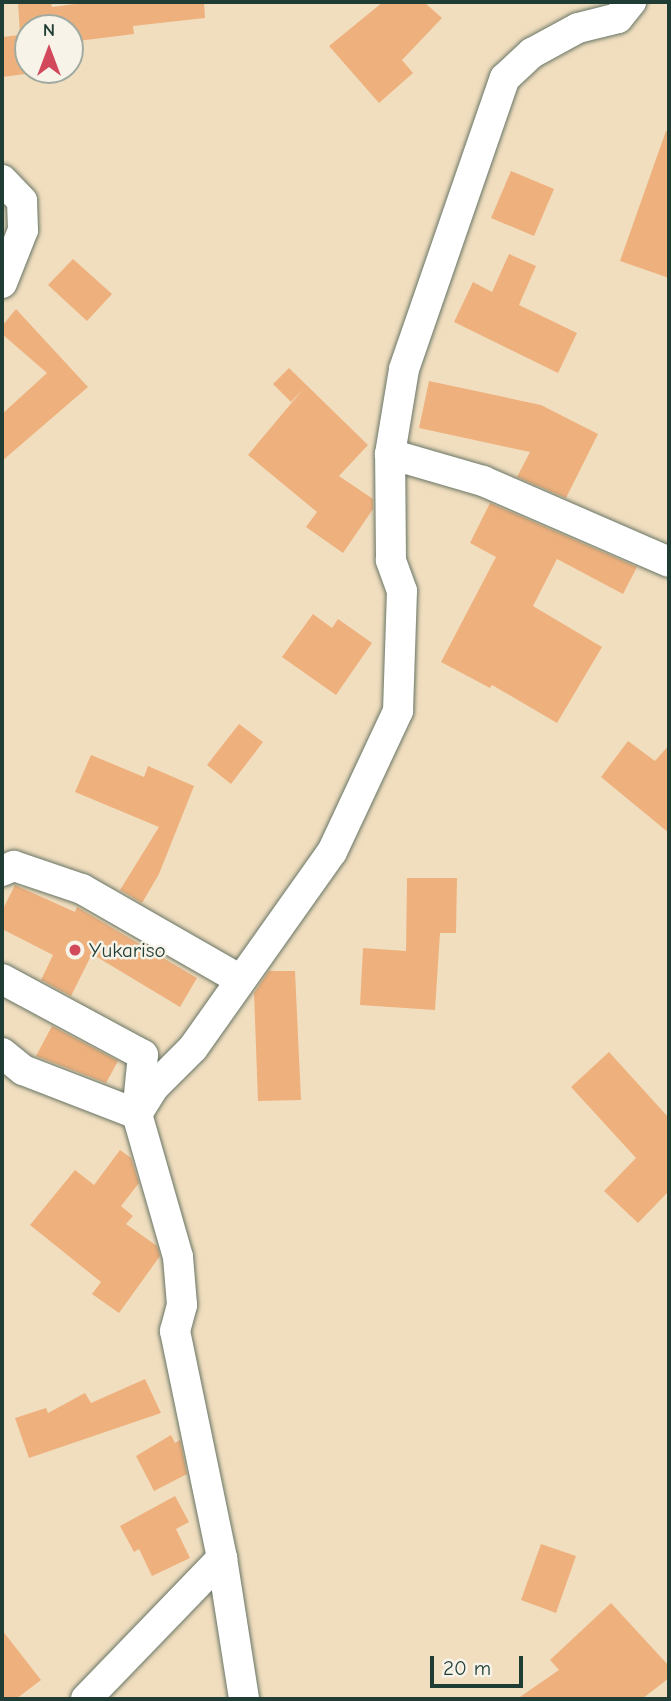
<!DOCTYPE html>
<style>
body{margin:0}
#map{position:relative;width:671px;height:1701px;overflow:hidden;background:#f1debf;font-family:"Comic Neue",sans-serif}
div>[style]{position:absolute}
.building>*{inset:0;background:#eeb17e}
.roads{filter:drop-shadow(0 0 2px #687565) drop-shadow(0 0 2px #687565)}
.street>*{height:30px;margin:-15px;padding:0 15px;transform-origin:15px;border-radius:15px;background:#fff}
.dots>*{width:19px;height:19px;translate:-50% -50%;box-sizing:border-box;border:4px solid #f7f3e8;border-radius:50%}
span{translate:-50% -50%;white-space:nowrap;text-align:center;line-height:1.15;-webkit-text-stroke:5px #f7f3e8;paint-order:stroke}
.poi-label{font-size:21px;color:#1f3d34}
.left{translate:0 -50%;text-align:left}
.frame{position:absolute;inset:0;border:4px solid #1f3d34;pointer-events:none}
.north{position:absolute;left:14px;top:14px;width:70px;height:70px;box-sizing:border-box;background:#f7f3e8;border:2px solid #a1aaa0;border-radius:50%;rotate:0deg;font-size:19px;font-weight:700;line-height:28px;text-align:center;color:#1f3d34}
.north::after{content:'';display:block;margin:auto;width:24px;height:32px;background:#d1495b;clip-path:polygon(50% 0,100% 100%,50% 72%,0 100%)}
.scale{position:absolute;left:430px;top:1656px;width:93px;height:32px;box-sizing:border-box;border:4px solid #1f3d34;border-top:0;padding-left:9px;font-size:21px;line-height:24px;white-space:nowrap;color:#1f3d34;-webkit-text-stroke:5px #f7f3e8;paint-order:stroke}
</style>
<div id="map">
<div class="building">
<i style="clip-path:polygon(18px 2px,51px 2px,52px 7px,90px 2px,204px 2px,205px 18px,133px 26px,134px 34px,70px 42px,70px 28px,28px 28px,28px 70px,48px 71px,2px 77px,2px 37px,20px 35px)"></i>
<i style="clip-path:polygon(383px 2px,424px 2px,442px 18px,402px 60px,413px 73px,379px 103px,329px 46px)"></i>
<i style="clip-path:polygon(666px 131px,669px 132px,669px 278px,620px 261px)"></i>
<i style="clip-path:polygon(511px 171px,554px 189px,534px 236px,491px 218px)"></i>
<i style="clip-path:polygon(509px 254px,536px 266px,519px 305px,577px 333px,558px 373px,454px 322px,473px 282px,492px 292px)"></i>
<i style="clip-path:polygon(73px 259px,112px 294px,87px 321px,48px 285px)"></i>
<i style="clip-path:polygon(16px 309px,88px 387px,2px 461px,2px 414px,47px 373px,2px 334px,2px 326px)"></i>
<i style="clip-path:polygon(289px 368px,368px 445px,339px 476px,373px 499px,373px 509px,343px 553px,306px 527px,317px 512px,248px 455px,304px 388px,291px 402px,273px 384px)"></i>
<i style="clip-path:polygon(429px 381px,541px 405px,598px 434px,566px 498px,517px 477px,530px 452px,419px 428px)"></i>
<i style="clip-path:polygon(490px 503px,637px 567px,623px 594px,557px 559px,533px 606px,602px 647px,557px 723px,492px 685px,490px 688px,441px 662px,496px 557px,470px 543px)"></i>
<i style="clip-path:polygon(313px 614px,332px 628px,338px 619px,372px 643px,336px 695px,282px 657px)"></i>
<i style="clip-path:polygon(239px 724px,263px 742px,231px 784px,207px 765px)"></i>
<i style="clip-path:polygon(628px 741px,655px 761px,669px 745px,669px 833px,601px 777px)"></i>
<i style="clip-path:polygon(91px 755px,144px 777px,148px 766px,194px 786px,159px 874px,142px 903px,120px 890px,159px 827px,75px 792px)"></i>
<i style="clip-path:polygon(407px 878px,457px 878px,456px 933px,440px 933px,435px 1010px,360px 1005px,363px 948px,406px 951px)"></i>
<i style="clip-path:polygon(15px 885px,75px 912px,77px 907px,197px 978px,180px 1007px,92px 954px,71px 996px,41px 980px,53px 955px,2px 929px,2px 911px)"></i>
<i style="clip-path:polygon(269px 971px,295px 971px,301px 1100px,258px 1101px,254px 993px)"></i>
<i style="clip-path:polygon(52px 1026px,118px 1061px,106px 1083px,36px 1056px)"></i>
<i style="clip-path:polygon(609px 1052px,669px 1118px,669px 1191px,638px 1223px,604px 1191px,636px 1158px,571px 1087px)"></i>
<i style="clip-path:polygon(120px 1150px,131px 1158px,139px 1183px,121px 1206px,133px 1216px,126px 1224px,157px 1246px,160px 1256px,119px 1313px,92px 1294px,101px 1282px,30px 1225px,75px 1170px,94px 1185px)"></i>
<i style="clip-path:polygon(145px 1379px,161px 1413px,29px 1458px,15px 1418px,46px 1408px,48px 1413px,85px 1393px,91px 1403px)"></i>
<i style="clip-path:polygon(171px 1435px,175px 1443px,180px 1440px,187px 1474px,154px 1491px,136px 1456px)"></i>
<i style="clip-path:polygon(175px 1496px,189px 1522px,176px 1529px,190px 1558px,152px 1576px,139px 1549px,134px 1552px,120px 1526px)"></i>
<i style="clip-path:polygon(541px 1544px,576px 1556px,556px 1613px,521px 1600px)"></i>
<i style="clip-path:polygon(611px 1603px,669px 1666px,669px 1678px,642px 1699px,517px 1699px,559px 1670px,550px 1660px)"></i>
<i style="clip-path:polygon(2px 1630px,41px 1680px,16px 1699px,2px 1699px)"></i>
</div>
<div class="roads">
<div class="street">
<i style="left:2px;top:180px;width:29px;rotate:46deg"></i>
<i style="left:22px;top:201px;width:29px;rotate:88deg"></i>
<i style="left:23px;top:230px;width:57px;rotate:111.6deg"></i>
<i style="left:390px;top:454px;width:97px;rotate:16.2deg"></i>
<i style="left:483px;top:481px;width:203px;rotate:23.5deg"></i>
<i style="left:2px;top:871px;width:13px;rotate:-23deg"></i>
<i style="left:14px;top:866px;width:72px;rotate:18.7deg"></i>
<i style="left:82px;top:889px;width:183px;rotate:29.8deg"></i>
<i style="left:2px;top:979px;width:160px;rotate:28.3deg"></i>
<i style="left:143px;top:1055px;width:59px;rotate:95.8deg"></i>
<i style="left:137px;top:1114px;width:149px;rotate:74deg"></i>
<i style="left:178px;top:1257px;width:48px;rotate:85.2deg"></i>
<i style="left:182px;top:1305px;width:27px;rotate:105deg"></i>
<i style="left:175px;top:1331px;width:232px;rotate:78.3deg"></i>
<i style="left:222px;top:1558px;width:143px;rotate:81.1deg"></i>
<i style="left:2px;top:1053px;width:27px;rotate:39deg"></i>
<i style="left:23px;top:1070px;width:122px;rotate:21.1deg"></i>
<i style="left:137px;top:1114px;width:32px;rotate:-58deg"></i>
<i style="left:154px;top:1087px;width:55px;rotate:-45deg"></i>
<i style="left:193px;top:1048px;width:240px;rotate:-54.7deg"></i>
<i style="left:332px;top:852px;width:156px;rotate:-64.9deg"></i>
<i style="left:398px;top:711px;width:120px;rotate:-88.1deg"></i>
<i style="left:402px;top:591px;width:33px;rotate:-110deg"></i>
<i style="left:391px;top:560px;width:106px;rotate:-90.5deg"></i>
<i style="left:390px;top:454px;width:86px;rotate:-80.6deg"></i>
<i style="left:404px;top:369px;width:308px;rotate:-70.9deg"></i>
<i style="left:505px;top:78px;width:37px;rotate:-43deg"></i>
<i style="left:532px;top:53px;width:52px;rotate:-28.5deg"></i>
<i style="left:578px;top:28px;width:41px;rotate:-14deg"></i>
<i style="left:618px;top:18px;width:21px;rotate:-51deg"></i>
<i style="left:86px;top:1699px;width:196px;rotate:-46deg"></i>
</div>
</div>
<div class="dots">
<i style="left:75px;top:950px;background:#d1495b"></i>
</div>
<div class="poi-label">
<span class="left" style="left:89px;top:950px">Yukariso</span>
</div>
<div class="frame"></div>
<div class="north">N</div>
<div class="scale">20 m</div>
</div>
